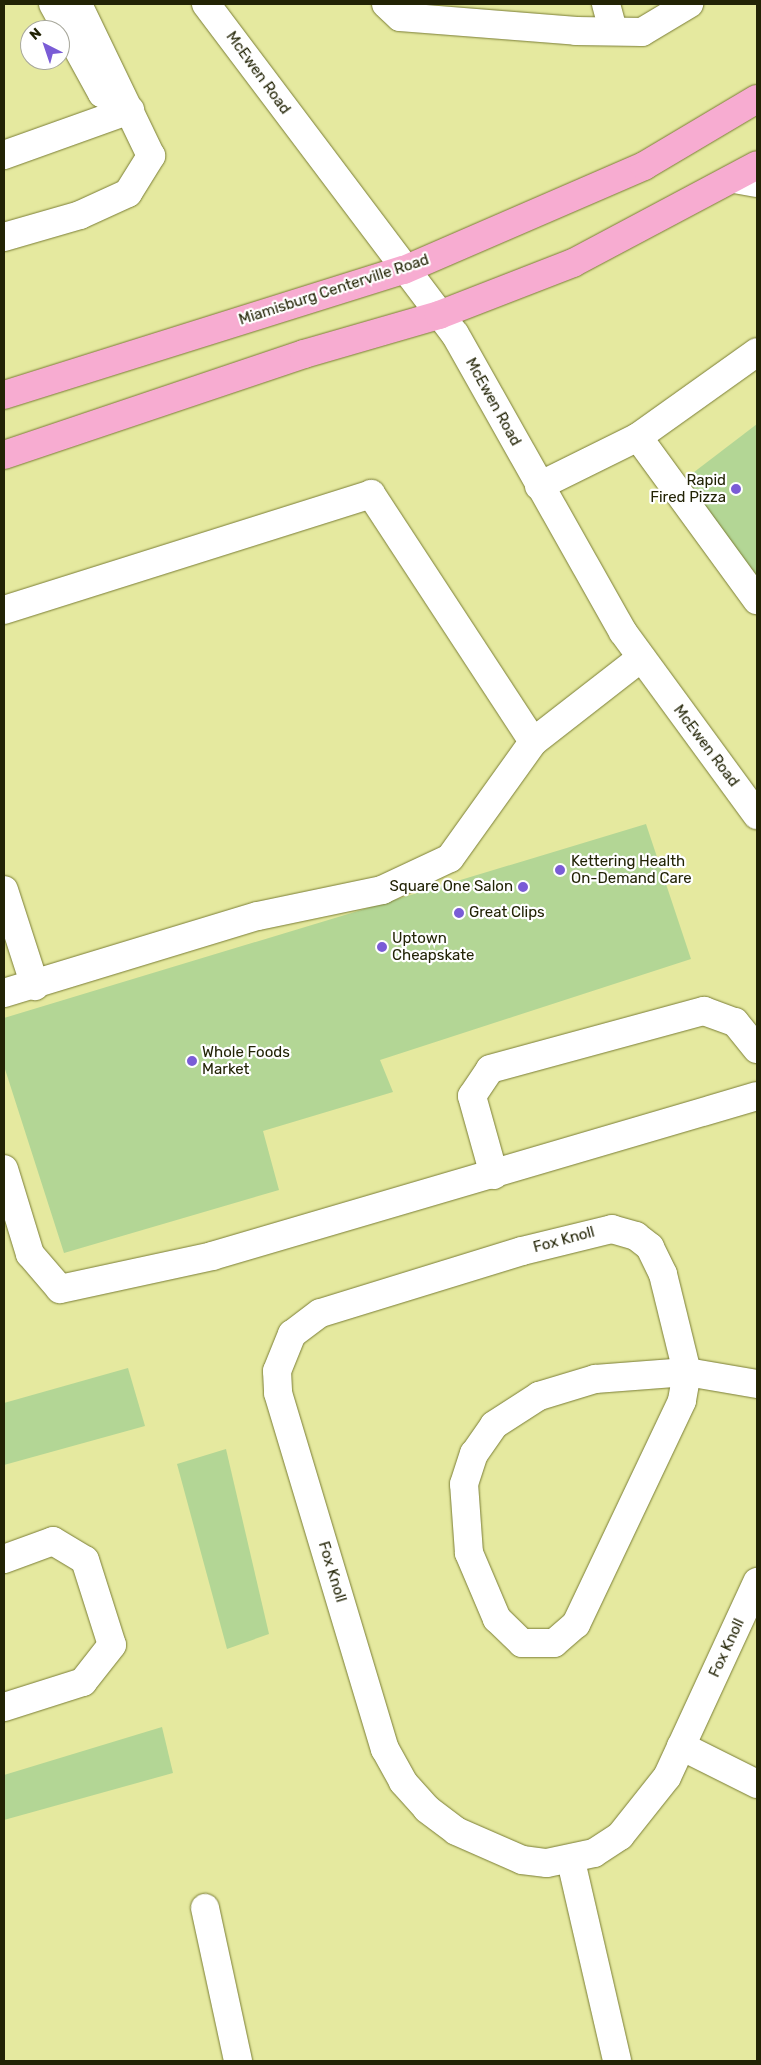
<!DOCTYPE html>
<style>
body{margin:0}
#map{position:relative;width:761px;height:2065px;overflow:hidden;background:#e5e99f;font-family:Rubik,sans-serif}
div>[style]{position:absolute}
.building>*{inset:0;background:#b3d695}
.roads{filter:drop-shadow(0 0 1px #7a7d35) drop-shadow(0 0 1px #7a7d35)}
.minor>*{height:28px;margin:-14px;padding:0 14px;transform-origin:14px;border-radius:14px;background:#fff}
.major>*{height:28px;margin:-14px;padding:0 14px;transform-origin:14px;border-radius:14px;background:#f7acd1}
.dots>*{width:14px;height:14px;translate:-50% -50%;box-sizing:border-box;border:2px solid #fff;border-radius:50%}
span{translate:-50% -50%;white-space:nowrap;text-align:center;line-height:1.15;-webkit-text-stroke:4.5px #fff;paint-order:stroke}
.street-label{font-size:15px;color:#222305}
.poi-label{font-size:15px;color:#222305}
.right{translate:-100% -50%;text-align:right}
.left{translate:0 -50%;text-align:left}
.frame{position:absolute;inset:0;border:5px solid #222305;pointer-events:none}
.north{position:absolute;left:20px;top:20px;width:50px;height:50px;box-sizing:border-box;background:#fff;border:1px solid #a7a79b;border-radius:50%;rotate:319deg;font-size:14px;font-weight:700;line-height:20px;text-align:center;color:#222305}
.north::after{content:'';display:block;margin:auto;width:18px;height:22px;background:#7a5cd6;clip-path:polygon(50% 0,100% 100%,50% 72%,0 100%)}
</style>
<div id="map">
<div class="building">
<i style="clip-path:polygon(757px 424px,757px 576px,685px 479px)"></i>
<i style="clip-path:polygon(646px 824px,691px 959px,380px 1060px,393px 1092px,263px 1131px,279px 1190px,64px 1253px,4px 1066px,4px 1018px)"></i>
<i style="clip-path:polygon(128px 1368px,145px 1426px,4px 1465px,4px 1403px)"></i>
<i style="clip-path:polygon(226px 1449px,269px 1634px,227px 1649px,177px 1464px)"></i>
<i style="clip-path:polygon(162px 1727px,173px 1773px,4px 1820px,4px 1775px)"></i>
</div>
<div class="roads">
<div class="minor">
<i style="left:53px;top:4px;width:102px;rotate:61.2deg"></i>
<i style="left:102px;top:93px;width:21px;rotate:31deg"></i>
<i style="left:206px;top:4px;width:413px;rotate:53deg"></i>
<i style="left:455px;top:334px;width:342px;rotate:60.6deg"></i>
<i style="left:623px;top:632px;width:227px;rotate:53.8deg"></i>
<i style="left:386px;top:4px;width:19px;rotate:43deg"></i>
<i style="left:400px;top:17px;width:177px;rotate:4.5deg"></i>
<i style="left:576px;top:31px;width:66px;rotate:0.9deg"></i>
<i style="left:642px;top:32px;width:55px;rotate:-30.8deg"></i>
<i style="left:606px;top:4px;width:28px;rotate:75deg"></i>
<i style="left:4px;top:155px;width:134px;rotate:-19.7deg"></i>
<i style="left:734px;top:179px;width:23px;rotate:10deg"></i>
<i style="left:4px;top:237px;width:79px;rotate:-16.1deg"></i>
<i style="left:80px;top:215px;width:53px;rotate:-24.6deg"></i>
<i style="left:128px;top:193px;width:44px;rotate:-58.1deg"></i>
<i style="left:151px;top:156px;width:169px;rotate:-115.7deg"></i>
<i style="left:638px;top:437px;width:146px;rotate:-35.5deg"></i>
<i style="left:539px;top:486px;width:110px;rotate:-26.3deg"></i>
<i style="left:638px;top:437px;width:202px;rotate:53.9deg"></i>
<i style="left:4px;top:610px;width:385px;rotate:-17.5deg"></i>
<i style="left:371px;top:494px;width:296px;rotate:56.8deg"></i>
<i style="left:4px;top:890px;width:101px;rotate:72.1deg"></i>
<i style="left:4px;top:993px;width:265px;rotate:-16.9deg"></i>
<i style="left:258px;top:916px;width:127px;rotate:-11.8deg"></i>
<i style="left:382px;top:890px;width:75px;rotate:-25.2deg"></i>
<i style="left:450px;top:858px;width:143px;rotate:-54.4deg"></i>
<i style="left:533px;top:742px;width:137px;rotate:-37.9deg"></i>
<i style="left:4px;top:1169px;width:89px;rotate:73deg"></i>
<i style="left:30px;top:1254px;width:46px;rotate:49.4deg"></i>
<i style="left:60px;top:1289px;width:156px;rotate:-12.2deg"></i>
<i style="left:212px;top:1256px;width:568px;rotate:-16.36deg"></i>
<i style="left:494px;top:1175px;width:82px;rotate:-105.6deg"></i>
<i style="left:472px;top:1096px;width:32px;rotate:-56deg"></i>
<i style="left:490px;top:1069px;width:222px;rotate:-15.2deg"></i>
<i style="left:704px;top:1011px;width:33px;rotate:20deg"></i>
<i style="left:735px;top:1022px;width:35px;rotate:51deg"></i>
<i style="left:687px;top:1372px;width:29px;rotate:100deg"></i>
<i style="left:682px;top:1401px;width:247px;rotate:115.4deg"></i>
<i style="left:576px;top:1624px;width:29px;rotate:139deg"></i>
<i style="left:554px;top:1643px;width:32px;rotate:180deg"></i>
<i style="left:522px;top:1643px;width:35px;rotate:-136deg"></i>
<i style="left:497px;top:1619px;width:72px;rotate:-113deg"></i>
<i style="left:469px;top:1553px;width:69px;rotate:-94.1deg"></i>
<i style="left:464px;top:1484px;width:32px;rotate:-72deg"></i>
<i style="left:474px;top:1454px;width:35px;rotate:-55deg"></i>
<i style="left:494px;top:1425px;width:54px;rotate:-32.8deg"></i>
<i style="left:539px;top:1396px;width:59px;rotate:-16.9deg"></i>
<i style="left:595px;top:1379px;width:92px;rotate:-4.4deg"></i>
<i style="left:757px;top:1384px;width:71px;rotate:-170.3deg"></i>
<i style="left:687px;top:1372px;width:101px;rotate:-103.8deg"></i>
<i style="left:663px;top:1274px;width:30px;rotate:-116deg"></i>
<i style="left:650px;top:1247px;width:18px;rotate:-142deg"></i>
<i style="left:636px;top:1236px;width:25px;rotate:-164deg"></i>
<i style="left:612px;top:1229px;width:93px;rotate:166.3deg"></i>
<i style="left:522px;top:1251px;width:211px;rotate:162.9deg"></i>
<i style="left:320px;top:1313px;width:35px;rotate:143deg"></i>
<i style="left:292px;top:1334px;width:40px;rotate:112deg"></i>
<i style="left:277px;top:1371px;width:22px;rotate:87deg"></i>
<i style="left:278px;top:1393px;width:372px;rotate:73.3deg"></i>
<i style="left:385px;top:1749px;width:38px;rotate:61deg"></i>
<i style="left:403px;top:1782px;width:36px;rotate:48deg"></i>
<i style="left:427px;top:1809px;width:36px;rotate:37deg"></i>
<i style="left:456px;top:1831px;width:72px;rotate:23.7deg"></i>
<i style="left:522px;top:1860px;width:25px;rotate:7deg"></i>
<i style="left:547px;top:1863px;width:48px;rotate:-12deg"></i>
<i style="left:594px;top:1853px;width:31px;rotate:-33deg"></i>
<i style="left:620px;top:1836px;width:75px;rotate:-51.5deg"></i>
<i style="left:667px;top:1777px;width:215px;rotate:-65.2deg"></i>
<i style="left:4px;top:1559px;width:52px;rotate:-20.2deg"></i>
<i style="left:53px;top:1541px;width:37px;rotate:31deg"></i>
<i style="left:85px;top:1560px;width:89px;rotate:72.4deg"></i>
<i style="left:112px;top:1645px;width:47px;rotate:128.1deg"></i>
<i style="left:83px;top:1682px;width:83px;rotate:162.4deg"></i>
<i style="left:681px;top:1746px;width:85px;rotate:26.6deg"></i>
<i style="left:571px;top:1861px;width:205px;rotate:77deg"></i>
<i style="left:205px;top:1908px;width:157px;rotate:77.8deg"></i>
</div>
<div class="major">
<i style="left:4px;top:395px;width:419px;rotate:-17.4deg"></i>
<i style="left:404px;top:270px;width:262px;rotate:-23.4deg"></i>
<i style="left:644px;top:166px;width:131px;rotate:-30.7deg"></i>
<i style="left:4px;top:455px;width:317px;rotate:-18.6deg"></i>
<i style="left:304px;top:354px;width:141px;rotate:-16.1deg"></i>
<i style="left:439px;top:315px;width:144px;rotate:-21.2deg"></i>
<i style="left:573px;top:263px;width:208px;rotate:-28deg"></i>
</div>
</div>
<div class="dots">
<i style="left:736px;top:489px;background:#7a5cd6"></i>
<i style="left:560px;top:870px;background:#7a5cd6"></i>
<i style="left:523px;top:887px;background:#7a5cd6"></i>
<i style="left:459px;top:913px;background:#7a5cd6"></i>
<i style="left:382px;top:947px;background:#7a5cd6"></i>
<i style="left:192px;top:1061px;background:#7a5cd6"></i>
</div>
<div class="street-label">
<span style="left:258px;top:73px;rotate:54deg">McEwen Road</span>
<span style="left:334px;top:290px;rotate:-18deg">Miamisburg Centerville Road</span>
<span style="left:493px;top:402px;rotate:61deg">McEwen Road</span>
<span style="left:706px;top:746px;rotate:53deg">McEwen Road</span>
<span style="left:564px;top:1240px;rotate:-15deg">Fox Knoll</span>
<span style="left:332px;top:1572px;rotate:73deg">Fox Knoll</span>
<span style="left:727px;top:1648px;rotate:-65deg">Fox Knoll</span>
</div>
<div class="poi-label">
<span class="right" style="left:726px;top:489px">Rapid<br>Fired Pizza</span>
<span class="left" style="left:571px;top:870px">Kettering Health<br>On-Demand Care</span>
<span class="right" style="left:513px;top:887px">Square One Salon</span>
<span class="left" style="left:469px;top:913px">Great Clips</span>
<span class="left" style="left:392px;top:947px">Uptown<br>Cheapskate</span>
<span class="left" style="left:202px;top:1061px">Whole Foods<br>Market</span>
</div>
<div class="frame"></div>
<div class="north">N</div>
</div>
